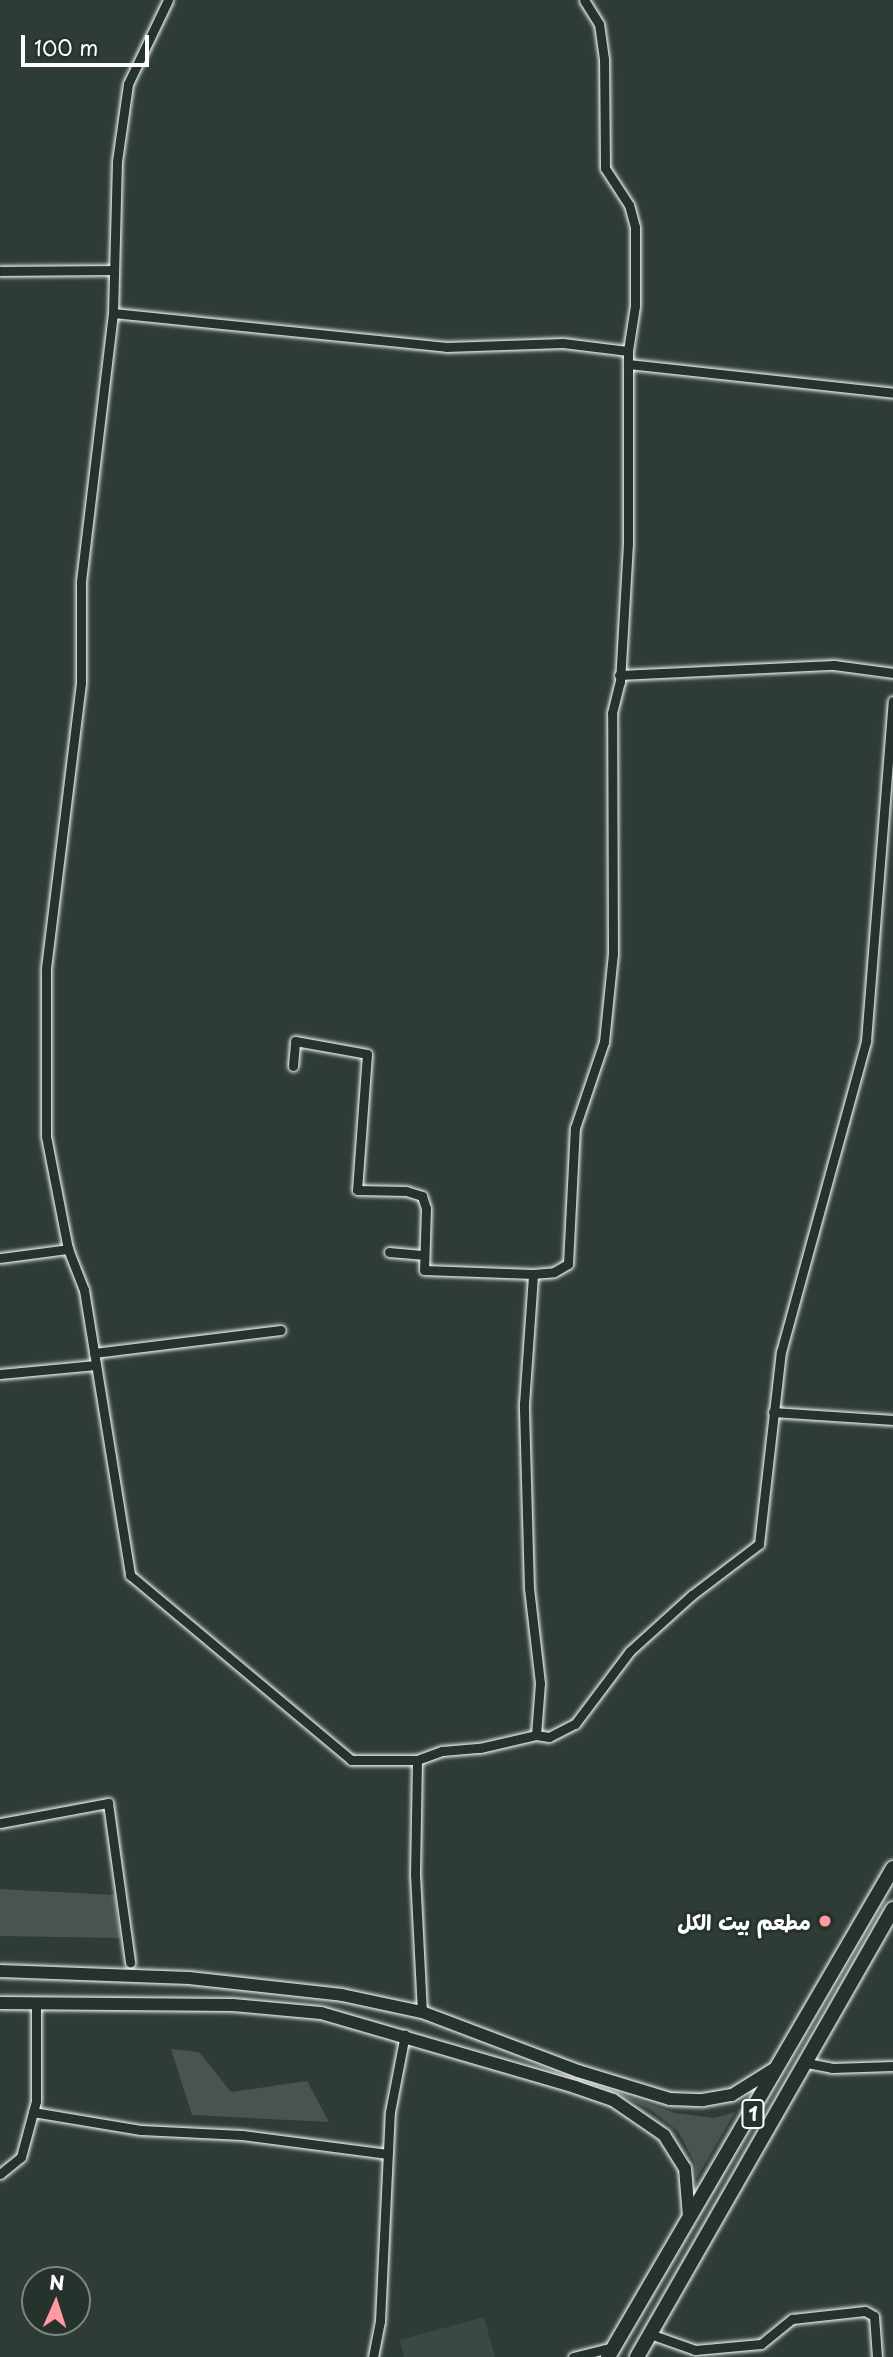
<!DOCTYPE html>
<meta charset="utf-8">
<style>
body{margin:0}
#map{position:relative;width:893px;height:2357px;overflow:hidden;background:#2f3b35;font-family:"Playpen Sans","Playpen Sans Arabic",sans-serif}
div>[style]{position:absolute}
.built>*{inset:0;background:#3c4842}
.green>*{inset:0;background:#4a544f}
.roads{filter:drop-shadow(0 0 2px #fff) drop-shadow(0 0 2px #fff)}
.street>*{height:9px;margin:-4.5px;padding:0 4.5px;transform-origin:4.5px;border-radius:4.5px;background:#26332d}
.secondary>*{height:12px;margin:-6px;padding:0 6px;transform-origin:6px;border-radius:6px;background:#26332d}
.primary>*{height:14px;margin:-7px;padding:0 7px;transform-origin:7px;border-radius:7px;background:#26332d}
.dots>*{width:19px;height:19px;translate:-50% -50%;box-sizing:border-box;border:4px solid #26332d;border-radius:50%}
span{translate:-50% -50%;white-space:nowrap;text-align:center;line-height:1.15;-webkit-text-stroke:6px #26332d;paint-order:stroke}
.shield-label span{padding:2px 5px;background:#26332d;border:2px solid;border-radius:5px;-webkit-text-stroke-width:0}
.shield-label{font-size:19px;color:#fff;font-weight:700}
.poi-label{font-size:21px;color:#fff;font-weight:700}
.right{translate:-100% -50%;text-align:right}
.north{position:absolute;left:21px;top:2266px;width:70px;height:70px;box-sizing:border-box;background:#26332d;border:2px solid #7d8581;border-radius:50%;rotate:3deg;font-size:19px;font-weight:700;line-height:28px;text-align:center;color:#fff}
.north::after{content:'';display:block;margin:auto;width:24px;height:32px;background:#ff9aa2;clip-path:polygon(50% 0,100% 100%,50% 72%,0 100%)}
.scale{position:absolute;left:21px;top:35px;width:128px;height:32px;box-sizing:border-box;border:4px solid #fff;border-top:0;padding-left:9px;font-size:21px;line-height:24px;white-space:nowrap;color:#fff;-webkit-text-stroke:5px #26332d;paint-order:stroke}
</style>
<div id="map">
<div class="built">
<i style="clip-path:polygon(484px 2317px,495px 2357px,404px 2357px,400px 2340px)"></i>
</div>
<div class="green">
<i style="clip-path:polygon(0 1889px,115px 1895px,120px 1938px,0 1936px)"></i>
<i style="clip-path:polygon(171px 2049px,199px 2052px,231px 2092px,307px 2081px,329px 2122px,192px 2115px)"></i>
<i style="clip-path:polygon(587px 2081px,675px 2113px,715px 2118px,735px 2112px,696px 2179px,695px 2163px,678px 2131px,651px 2110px)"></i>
</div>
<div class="roads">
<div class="street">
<i style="left:168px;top:0;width:93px;rotate:115.5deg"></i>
<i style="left:128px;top:84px;width:78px;rotate:98.1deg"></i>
<i style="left:117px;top:161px;width:152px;rotate:91.5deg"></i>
<i style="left:113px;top:313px;width:272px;rotate:96.8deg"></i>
<i style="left:81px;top:583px;width:100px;rotate:90deg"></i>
<i style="left:81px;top:683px;width:288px;rotate:97deg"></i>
<i style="left:46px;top:969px;width:167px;rotate:90deg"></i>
<i style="left:46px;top:1136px;width:115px;rotate:79deg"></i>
<i style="left:68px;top:1249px;width:44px;rotate:68.7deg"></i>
<i style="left:84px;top:1290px;width:289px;rotate:80.8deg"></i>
<i style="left:130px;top:1575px;width:288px;rotate:39.9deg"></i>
<i style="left:351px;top:1760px;width:66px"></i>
<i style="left:417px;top:1760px;width:27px;rotate:-20deg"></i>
<i style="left:442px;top:1751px;width:38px;rotate:-5deg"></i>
<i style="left:480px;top:1748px;width:57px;rotate:-13.1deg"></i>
<i style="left:536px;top:1735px;width:52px;rotate:-85.6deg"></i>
<i style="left:540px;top:1683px;width:96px;rotate:-96.6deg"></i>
<i style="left:529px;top:1588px;width:184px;rotate:-91.6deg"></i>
<i style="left:524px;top:1404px;width:130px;rotate:-86deg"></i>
<i style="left:533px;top:1274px;width:21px;rotate:-5deg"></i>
<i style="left:554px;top:1272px;width:16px;rotate:-30deg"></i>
<i style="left:568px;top:1264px;width:136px;rotate:-87.1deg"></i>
<i style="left:575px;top:1128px;width:91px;rotate:-71.4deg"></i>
<i style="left:604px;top:1042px;width:88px;rotate:-84.2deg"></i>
<i style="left:613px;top:954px;width:241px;rotate:-90.2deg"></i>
<i style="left:612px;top:713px;width:32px;rotate:-76deg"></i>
<i style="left:620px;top:682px;width:138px;rotate:-86.7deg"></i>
<i style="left:628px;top:544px;width:193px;rotate:-90deg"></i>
<i style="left:628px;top:351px;width:46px;rotate:-81.2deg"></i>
<i style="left:635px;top:306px;width:79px;rotate:-90deg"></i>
<i style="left:635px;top:227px;width:23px;rotate:-105deg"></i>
<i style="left:629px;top:205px;width:44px;rotate:-123deg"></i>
<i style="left:605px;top:168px;width:109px;rotate:-90.5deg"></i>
<i style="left:604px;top:59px;width:35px;rotate:-98deg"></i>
<i style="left:599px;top:24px;width:28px;rotate:-122deg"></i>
<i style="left:0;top:271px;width:112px;rotate:-0.5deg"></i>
<i style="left:113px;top:313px;width:335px;rotate:5.8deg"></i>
<i style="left:446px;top:347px;width:117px;rotate:-2deg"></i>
<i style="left:563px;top:343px;width:65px;rotate:7deg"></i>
<i style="left:628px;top:364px;width:267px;rotate:6.2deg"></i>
<i style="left:619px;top:675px;width:215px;rotate:-2.7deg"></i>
<i style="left:834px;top:665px;width:60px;rotate:7.7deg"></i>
<i style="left:293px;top:1066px;width:25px;rotate:-85deg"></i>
<i style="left:295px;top:1041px;width:73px;rotate:10.2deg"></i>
<i style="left:367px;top:1054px;width:136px;rotate:94.2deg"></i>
<i style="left:357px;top:1190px;width:49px;rotate:1.2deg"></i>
<i style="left:406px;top:1191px;width:17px;rotate:17deg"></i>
<i style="left:422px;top:1196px;width:13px;rotate:72deg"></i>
<i style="left:426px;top:1208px;width:62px;rotate:91.8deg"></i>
<i style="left:424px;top:1270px;width:109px;rotate:2.1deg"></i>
<i style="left:389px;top:1252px;width:33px;rotate:5deg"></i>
<i style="left:0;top:1258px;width:69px;rotate:-7.5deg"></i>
<i style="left:94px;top:1353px;width:188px;rotate:-7deg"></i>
<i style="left:0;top:1374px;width:96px;rotate:-5.4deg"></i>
<i style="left:773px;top:1412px;width:120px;rotate:3.8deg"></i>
<i style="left:536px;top:1735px;width:13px;rotate:9deg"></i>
<i style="left:549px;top:1737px;width:29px;rotate:-27deg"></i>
<i style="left:575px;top:1724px;width:91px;rotate:-53deg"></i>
<i style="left:630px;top:1651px;width:84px;rotate:-42.1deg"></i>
<i style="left:692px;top:1595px;width:84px;rotate:-37.3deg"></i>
<i style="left:759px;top:1544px;width:193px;rotate:-83.5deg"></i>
<i style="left:781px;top:1352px;width:322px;rotate:-74.7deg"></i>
<i style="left:866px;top:1041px;width:341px;rotate:-85.5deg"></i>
<i style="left:417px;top:1760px;width:114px;rotate:91deg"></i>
<i style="left:415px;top:1874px;width:138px;rotate:87.1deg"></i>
<i style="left:0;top:1823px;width:110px;rotate:-10.5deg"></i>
<i style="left:108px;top:1803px;width:161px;rotate:82.1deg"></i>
<i style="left:807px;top:2063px;width:25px;rotate:11deg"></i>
<i style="left:832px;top:2068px;width:61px;rotate:-1.9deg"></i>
<i style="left:33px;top:2112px;width:109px;rotate:9.5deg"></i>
<i style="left:141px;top:2130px;width:101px;rotate:2.8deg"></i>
<i style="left:242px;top:2135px;width:147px;rotate:7.4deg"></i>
<i style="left:0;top:2174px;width:27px;rotate:-39deg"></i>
<i style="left:21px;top:2157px;width:58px;rotate:-75deg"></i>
<i style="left:36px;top:2101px;width:98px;rotate:-90deg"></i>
<i style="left:650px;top:2334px;width:48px;rotate:19.6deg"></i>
<i style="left:695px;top:2350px;width:66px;rotate:-5.2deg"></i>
<i style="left:761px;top:2344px;width:40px;rotate:-39deg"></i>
<i style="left:792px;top:2319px;width:73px;rotate:-6.3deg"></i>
<i style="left:865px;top:2311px;width:10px;rotate:29deg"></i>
<i style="left:874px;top:2316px;width:41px;rotate:85.8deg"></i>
<i style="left:373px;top:2357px;width:37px;rotate:-79deg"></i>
<i style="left:380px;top:2321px;width:209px;rotate:-87.3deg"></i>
<i style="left:390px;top:2112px;width:79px;rotate:-79.1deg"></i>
<i style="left:573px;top:2357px;width:34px;rotate:-14deg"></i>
<i style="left:606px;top:2349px;width:6px;rotate:31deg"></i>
</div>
<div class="secondary">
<i style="left:0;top:1971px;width:189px;rotate:2.1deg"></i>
<i style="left:189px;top:1978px;width:154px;rotate:6.3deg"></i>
<i style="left:342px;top:1995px;width:82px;rotate:12deg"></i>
<i style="left:422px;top:2012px;width:167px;rotate:20.7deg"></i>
<i style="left:578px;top:2071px;width:96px;rotate:16.9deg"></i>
<i style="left:670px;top:2099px;width:33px;rotate:2deg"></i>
<i style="left:703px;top:2100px;width:29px;rotate:-10deg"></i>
<i style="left:732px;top:2095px;width:49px;rotate:-31.8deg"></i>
<i style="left:0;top:2003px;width:233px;rotate:0.5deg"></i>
<i style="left:233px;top:2005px;width:88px;rotate:5.2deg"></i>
<i style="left:321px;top:2013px;width:265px;rotate:16.2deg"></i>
<i style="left:575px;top:2087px;width:40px;rotate:18.9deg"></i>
<i style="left:613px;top:2100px;width:62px;rotate:34.5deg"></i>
<i style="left:664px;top:2135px;width:39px;rotate:58deg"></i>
<i style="left:685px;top:2168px;width:49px;rotate:85.3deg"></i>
</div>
<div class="primary">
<i style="left:608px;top:2357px;width:566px;rotate:-59.77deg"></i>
<i style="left:637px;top:2357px;width:516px;rotate:-60.26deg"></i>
</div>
</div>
<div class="dots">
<i style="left:825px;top:1921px;background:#ff9aa2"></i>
</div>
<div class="shield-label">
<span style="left:753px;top:2114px">1</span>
</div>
<div class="poi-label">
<span class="right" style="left:811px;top:1921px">مطعم بيت الكل</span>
</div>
<div class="north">N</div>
<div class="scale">100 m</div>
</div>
